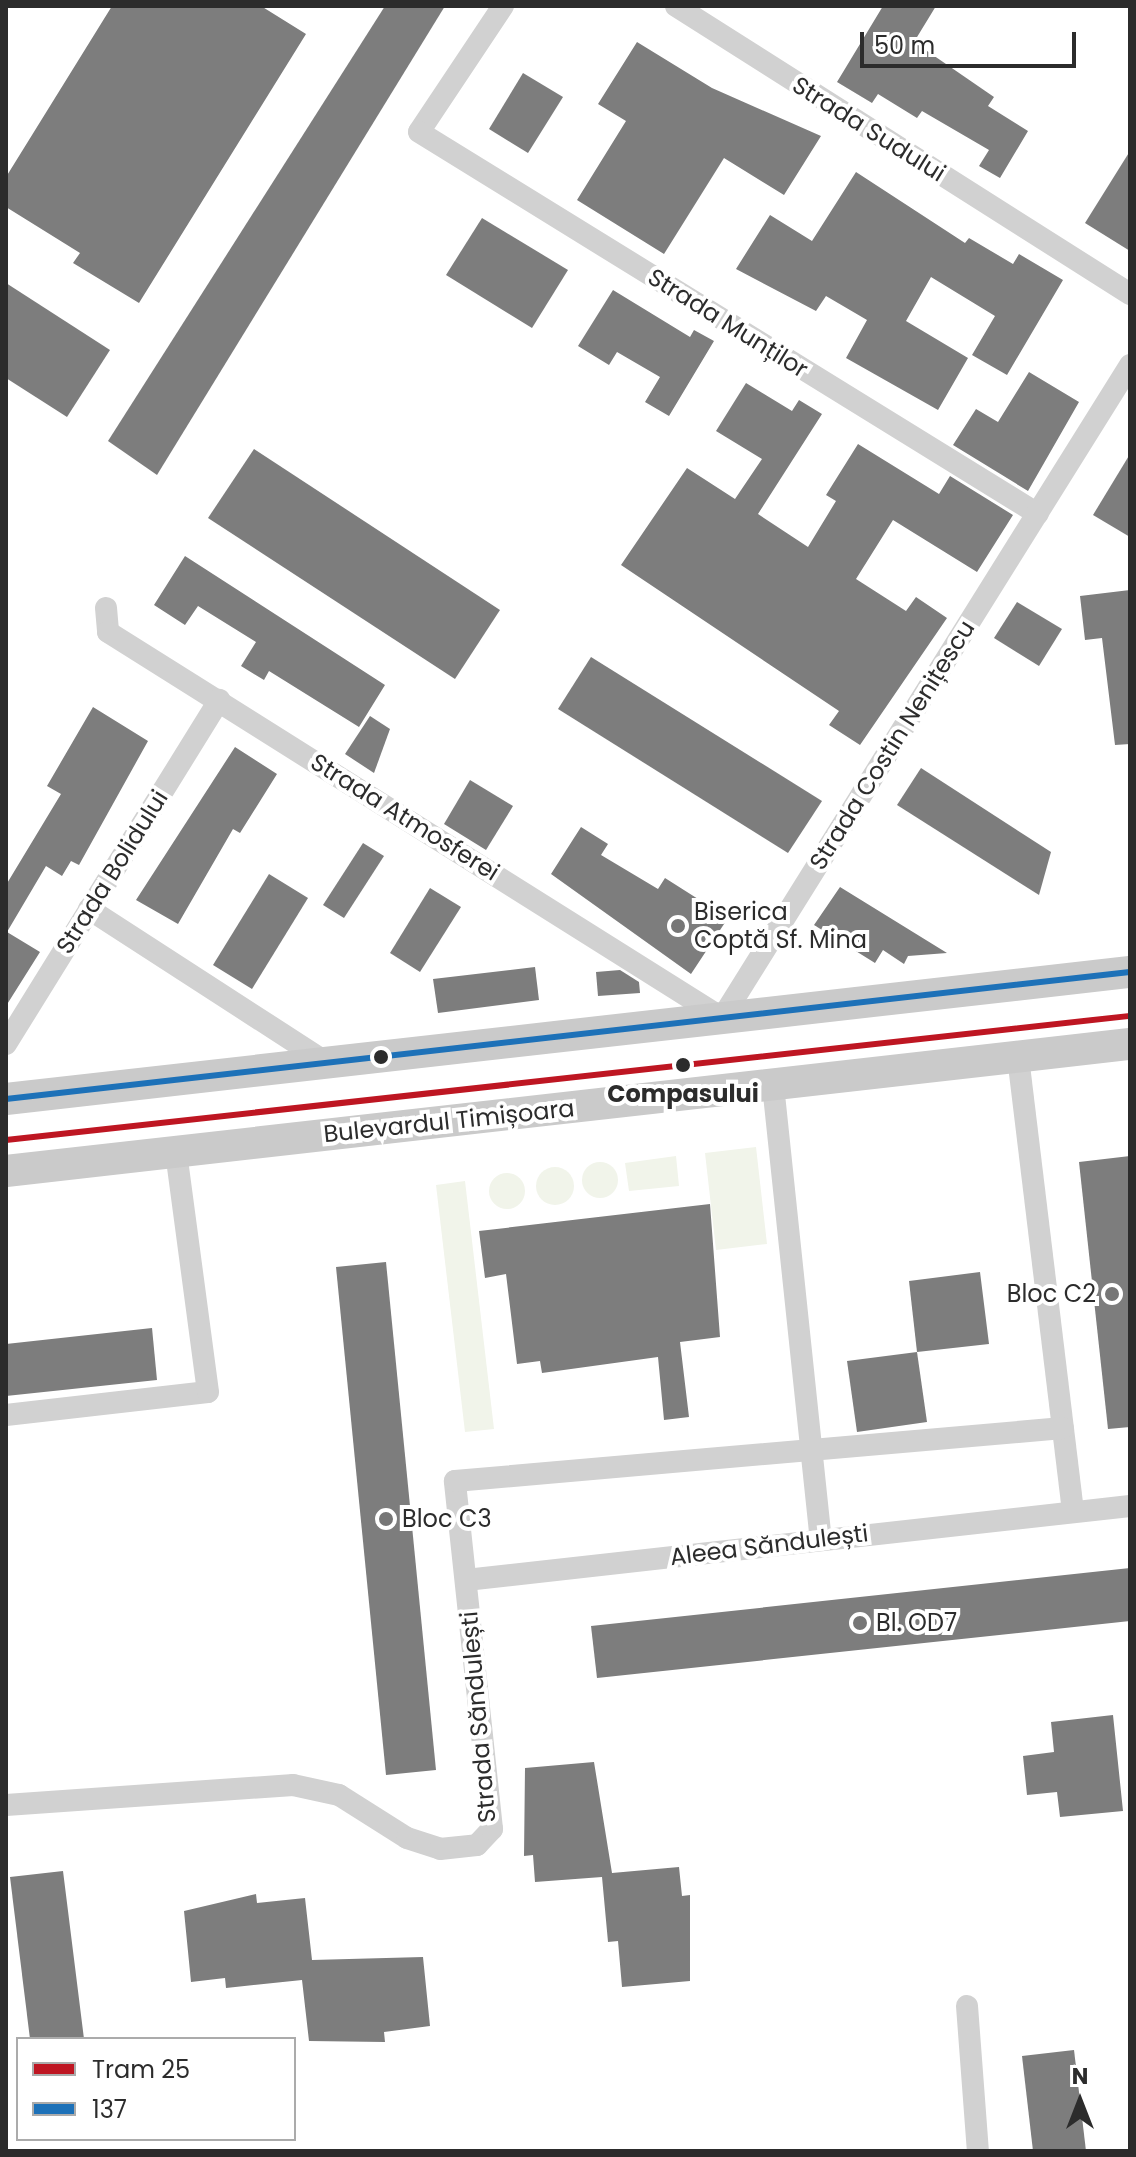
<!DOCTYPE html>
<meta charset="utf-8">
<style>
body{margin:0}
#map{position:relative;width:1136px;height:2157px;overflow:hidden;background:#fff;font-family:Poppins,sans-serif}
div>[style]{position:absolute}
.green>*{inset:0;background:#f1f4ea}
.round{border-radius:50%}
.building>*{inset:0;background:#7d7d7d}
.minor>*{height:22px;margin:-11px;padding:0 11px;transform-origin:11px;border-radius:11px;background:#d1d1d1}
.secondary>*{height:32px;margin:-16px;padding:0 16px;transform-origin:16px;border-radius:16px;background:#cacaca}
.bus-1>*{height:6px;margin:-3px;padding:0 3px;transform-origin:3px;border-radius:3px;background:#1d71b8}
.tram-1>*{height:6px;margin:-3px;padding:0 3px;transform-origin:3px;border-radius:3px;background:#be1622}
.dots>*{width:22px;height:22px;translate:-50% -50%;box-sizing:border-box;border:4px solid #fff;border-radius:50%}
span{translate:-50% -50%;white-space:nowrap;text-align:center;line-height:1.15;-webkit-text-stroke:8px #fff;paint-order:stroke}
.street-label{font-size:24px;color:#2c2c2c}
.poi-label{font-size:24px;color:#2c2c2c}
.left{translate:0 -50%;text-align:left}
.right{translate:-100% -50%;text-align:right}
.stop-label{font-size:24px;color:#2c2c2c;font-weight:700}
.frame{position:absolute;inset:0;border:8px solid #2c2c2c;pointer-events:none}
.legend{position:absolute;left:16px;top:2037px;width:280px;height:104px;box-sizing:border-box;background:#fff;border:2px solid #ababab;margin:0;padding:10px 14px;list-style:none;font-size:24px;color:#2c2c2c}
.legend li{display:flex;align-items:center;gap:16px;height:40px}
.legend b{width:40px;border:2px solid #ababab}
.north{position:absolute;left:1040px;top:2061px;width:80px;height:80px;-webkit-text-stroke:6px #fff;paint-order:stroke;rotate:0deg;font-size:22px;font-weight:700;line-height:32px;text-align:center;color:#2c2c2c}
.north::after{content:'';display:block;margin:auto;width:28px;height:36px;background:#2c2c2c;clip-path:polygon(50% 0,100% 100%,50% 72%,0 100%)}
.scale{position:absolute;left:860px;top:32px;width:216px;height:36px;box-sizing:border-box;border:4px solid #2c2c2c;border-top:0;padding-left:10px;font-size:24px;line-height:28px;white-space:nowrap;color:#2c2c2c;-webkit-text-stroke:6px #fff;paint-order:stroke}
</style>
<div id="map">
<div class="green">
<i style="clip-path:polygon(756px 1147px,767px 1244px,716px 1250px,705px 1153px)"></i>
<i style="clip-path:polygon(676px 1156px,679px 1186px,629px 1191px,625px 1163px)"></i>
<i class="round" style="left:582px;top:1162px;width:36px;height:36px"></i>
<i class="round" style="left:536px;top:1167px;width:38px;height:38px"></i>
<i class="round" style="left:489px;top:1173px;width:36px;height:36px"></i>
<i style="clip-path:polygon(465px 1181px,494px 1429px,465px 1432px,436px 1185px)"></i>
</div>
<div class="building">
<i style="clip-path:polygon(112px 6px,261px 6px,306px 34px,139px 303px,73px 263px,80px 253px,6px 207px,6px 177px)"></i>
<i style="clip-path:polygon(385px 6px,445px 6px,157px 475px,108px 441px)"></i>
<i style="clip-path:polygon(883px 6px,936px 6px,914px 42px,994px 97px,988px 106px,1028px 131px,1000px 178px,979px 166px,989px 150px,922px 111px,917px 118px,878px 94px,872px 103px,837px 82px)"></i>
<i style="clip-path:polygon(637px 42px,712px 88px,821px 136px,784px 195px,724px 158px,664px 254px,577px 200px,626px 121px,598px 104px)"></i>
<i style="clip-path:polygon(523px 73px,563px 97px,528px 153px,489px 129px)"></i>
<i style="clip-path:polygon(1130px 151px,1130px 251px,1085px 223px)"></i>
<i style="clip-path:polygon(856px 172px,965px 243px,969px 238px,1013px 264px,1019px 254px,1063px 280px,1007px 375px,972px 355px,995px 316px,931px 277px,906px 321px,968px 358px,938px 410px,846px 358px,867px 320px,826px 296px,816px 311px,736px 269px,770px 215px,812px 241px)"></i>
<i style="clip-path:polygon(482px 218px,568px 270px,532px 328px,446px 275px)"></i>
<i style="clip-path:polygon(6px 283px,110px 350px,67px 417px,6px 378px)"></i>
<i style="clip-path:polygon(613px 290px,690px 337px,694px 330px,714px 341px,669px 416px,645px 402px,660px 377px,617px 352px,609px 365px,578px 346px)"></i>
<i style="clip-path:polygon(1029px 372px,1079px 402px,1028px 491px,953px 445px,976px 409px,998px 422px)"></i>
<i style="clip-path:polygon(746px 383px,792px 411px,799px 400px,822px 414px,758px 514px,808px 547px,836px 501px,826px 495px,858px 444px,939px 494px,950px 476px,1013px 515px,977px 572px,893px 520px,856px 579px,906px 611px,916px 597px,947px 618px,860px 745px,829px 725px,839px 711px,621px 565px,687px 468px,735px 499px,762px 459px,716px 431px)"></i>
<i style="clip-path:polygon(254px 449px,500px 610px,455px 679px,208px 518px)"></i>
<i style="clip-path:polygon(1130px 454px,1130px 537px,1093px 515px)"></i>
<i style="clip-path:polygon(185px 556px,385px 685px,359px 727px,269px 671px,264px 680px,241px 666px,256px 642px,198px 606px,185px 625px,154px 605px)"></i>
<i style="clip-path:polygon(1130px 590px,1130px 744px,1115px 745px,1102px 638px,1085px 640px,1080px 596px)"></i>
<i style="clip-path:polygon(1017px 602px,1062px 629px,1039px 666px,994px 638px)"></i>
<i style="clip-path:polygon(591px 657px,822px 801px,788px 853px,558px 709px)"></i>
<i style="clip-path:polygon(93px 707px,148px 741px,79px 865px,71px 861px,62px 876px,46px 866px,7px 932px,40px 952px,6px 1006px,6px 885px,61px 794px,47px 786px)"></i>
<i style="clip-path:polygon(370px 716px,390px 729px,374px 773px,345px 754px)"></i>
<i style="clip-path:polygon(235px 747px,277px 774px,240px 833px,233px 829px,178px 924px,136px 900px)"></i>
<i style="clip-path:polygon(921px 768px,1051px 852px,1039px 895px,897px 805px)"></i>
<i style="clip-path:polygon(470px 780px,513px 806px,486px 850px,444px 824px)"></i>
<i style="clip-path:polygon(581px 827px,608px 844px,601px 855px,658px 889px,665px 878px,728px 918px,691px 974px,551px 874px)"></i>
<i style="clip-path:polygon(363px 843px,384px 856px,344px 918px,323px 905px)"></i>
<i style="clip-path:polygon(269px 874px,308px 898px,252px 989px,213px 965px)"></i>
<i style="clip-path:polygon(840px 887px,947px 953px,908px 956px,904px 964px,883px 950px,875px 963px,814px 925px)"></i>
<i style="clip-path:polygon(430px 888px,461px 907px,420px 972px,390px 953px)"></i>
<i style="clip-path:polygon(535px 967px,539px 1000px,438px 1013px,433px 979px)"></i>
<i style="clip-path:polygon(620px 970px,639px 982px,640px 993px,598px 996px,596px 972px)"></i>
<i style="clip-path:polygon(1130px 1156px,1130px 1427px,1108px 1429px,1079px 1162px)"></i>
<i style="clip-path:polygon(710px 1204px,720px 1337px,680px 1342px,689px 1417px,664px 1420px,658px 1357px,542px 1373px,540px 1361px,517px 1364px,506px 1274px,485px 1278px,479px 1231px)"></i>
<i style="clip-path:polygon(386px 1262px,436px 1770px,386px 1775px,336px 1267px)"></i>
<i style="clip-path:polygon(980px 1272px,989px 1344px,917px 1352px,909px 1281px)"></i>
<i style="clip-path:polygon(152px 1328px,157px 1380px,6px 1396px,6px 1344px)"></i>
<i style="clip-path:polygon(917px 1352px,927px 1422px,857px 1432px,847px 1361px)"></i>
<i style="clip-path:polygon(1130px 1568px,1130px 1621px,597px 1678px,591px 1626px)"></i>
<i style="clip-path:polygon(1113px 1715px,1123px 1811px,1060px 1817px,1057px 1792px,1027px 1795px,1023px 1756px,1054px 1752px,1051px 1722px)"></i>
<i style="clip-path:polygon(594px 1762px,612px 1873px,679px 1867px,682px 1896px,690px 1895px,690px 1981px,622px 1987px,618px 1941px,608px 1942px,602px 1877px,535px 1882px,533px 1855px,524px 1856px,525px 1768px)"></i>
<i style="clip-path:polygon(63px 1871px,84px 2039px,30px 2039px,10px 1877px)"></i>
<i style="clip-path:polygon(256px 1894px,257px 1903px,305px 1898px,312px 1960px,423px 1957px,430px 2026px,384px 2032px,385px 2042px,309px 2041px,302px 1980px,226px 1988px,225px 1978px,191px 1982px,184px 1911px)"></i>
<i style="clip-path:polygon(1074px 2050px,1086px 2151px,1033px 2151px,1022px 2056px)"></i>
</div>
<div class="minor">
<i style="left:503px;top:6px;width:151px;rotate:123.7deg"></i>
<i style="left:419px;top:132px;width:727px;rotate:31.68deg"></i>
<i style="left:676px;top:6px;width:538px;rotate:32.39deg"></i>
<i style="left:106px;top:608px;width:24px;rotate:85deg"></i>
<i style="left:108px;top:632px;width:725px;rotate:32.16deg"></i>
<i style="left:722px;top:1018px;width:770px;rotate:-58deg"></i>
<i style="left:89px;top:909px;width:283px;rotate:32.9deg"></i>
<i style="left:6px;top:1044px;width:405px;rotate:-58.2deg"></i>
<i style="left:1018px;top:1057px;width:458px;rotate:83.1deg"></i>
<i style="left:773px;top:1085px;width:457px;rotate:84deg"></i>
<i style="left:6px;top:1415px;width:203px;rotate:-6.5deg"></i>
<i style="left:208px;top:1392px;width:242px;rotate:-97.6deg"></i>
<i style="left:466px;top:1580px;width:668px;rotate:-6.36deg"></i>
<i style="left:6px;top:1805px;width:288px;rotate:-4deg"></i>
<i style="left:293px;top:1785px;width:47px;rotate:12.3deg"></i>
<i style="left:339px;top:1795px;width:80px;rotate:32.3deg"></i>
<i style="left:407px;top:1838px;width:35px;rotate:18deg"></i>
<i style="left:440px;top:1849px;width:37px;rotate:-6deg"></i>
<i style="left:477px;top:1845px;width:22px;rotate:-47deg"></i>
<i style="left:492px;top:1829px;width:350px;rotate:-96.1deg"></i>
<i style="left:455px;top:1481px;width:610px;rotate:-4.98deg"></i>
<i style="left:967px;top:2006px;width:145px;rotate:85.7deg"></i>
</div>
<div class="secondary">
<i style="left:6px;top:1099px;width:1131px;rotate:-6.45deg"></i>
<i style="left:6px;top:1171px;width:1131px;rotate:-6.45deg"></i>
</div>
<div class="bus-1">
<i style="left:6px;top:1099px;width:1131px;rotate:-6.45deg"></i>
</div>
<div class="tram-1">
<i style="left:6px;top:1140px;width:1131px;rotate:-6.3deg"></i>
</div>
<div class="dots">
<i style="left:678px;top:926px;background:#767676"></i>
<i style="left:381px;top:1057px;background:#2c2c2c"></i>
<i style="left:683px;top:1065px;background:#2c2c2c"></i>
<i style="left:1112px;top:1294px;background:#767676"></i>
<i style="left:386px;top:1519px;background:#767676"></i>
<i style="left:860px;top:1623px;background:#767676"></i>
</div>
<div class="street-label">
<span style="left:869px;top:129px;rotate:32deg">Strada Sudului</span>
<span style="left:728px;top:323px;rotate:32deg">Strada Munților</span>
<span style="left:892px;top:745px;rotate:-58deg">Strada Costin Nenițescu</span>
<span style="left:405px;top:817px;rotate:32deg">Strada Atmosferei</span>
<span style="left:112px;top:872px;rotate:-58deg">Strada Bolidului</span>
<span style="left:449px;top:1121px;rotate:-6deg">Bulevardul Timișoara</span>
<span style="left:769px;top:1545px;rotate:-7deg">Aleea Săndulești</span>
<span style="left:478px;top:1717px;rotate:-95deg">Strada Săndulești</span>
</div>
<div class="poi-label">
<span class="left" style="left:694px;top:926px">Biserica<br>Coptă Sf. Mina</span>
<span class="right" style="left:1096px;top:1294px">Bloc C2</span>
<span class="left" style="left:402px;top:1519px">Bloc C3</span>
<span class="left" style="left:876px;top:1623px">Bl. OD7</span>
</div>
<div class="stop-label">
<span style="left:683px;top:1094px">Compasului</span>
</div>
<div class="frame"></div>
<ul class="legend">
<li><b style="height:10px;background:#be1622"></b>Tram 25</li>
<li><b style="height:10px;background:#1d71b8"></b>137</li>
</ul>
<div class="north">N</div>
<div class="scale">50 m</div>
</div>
